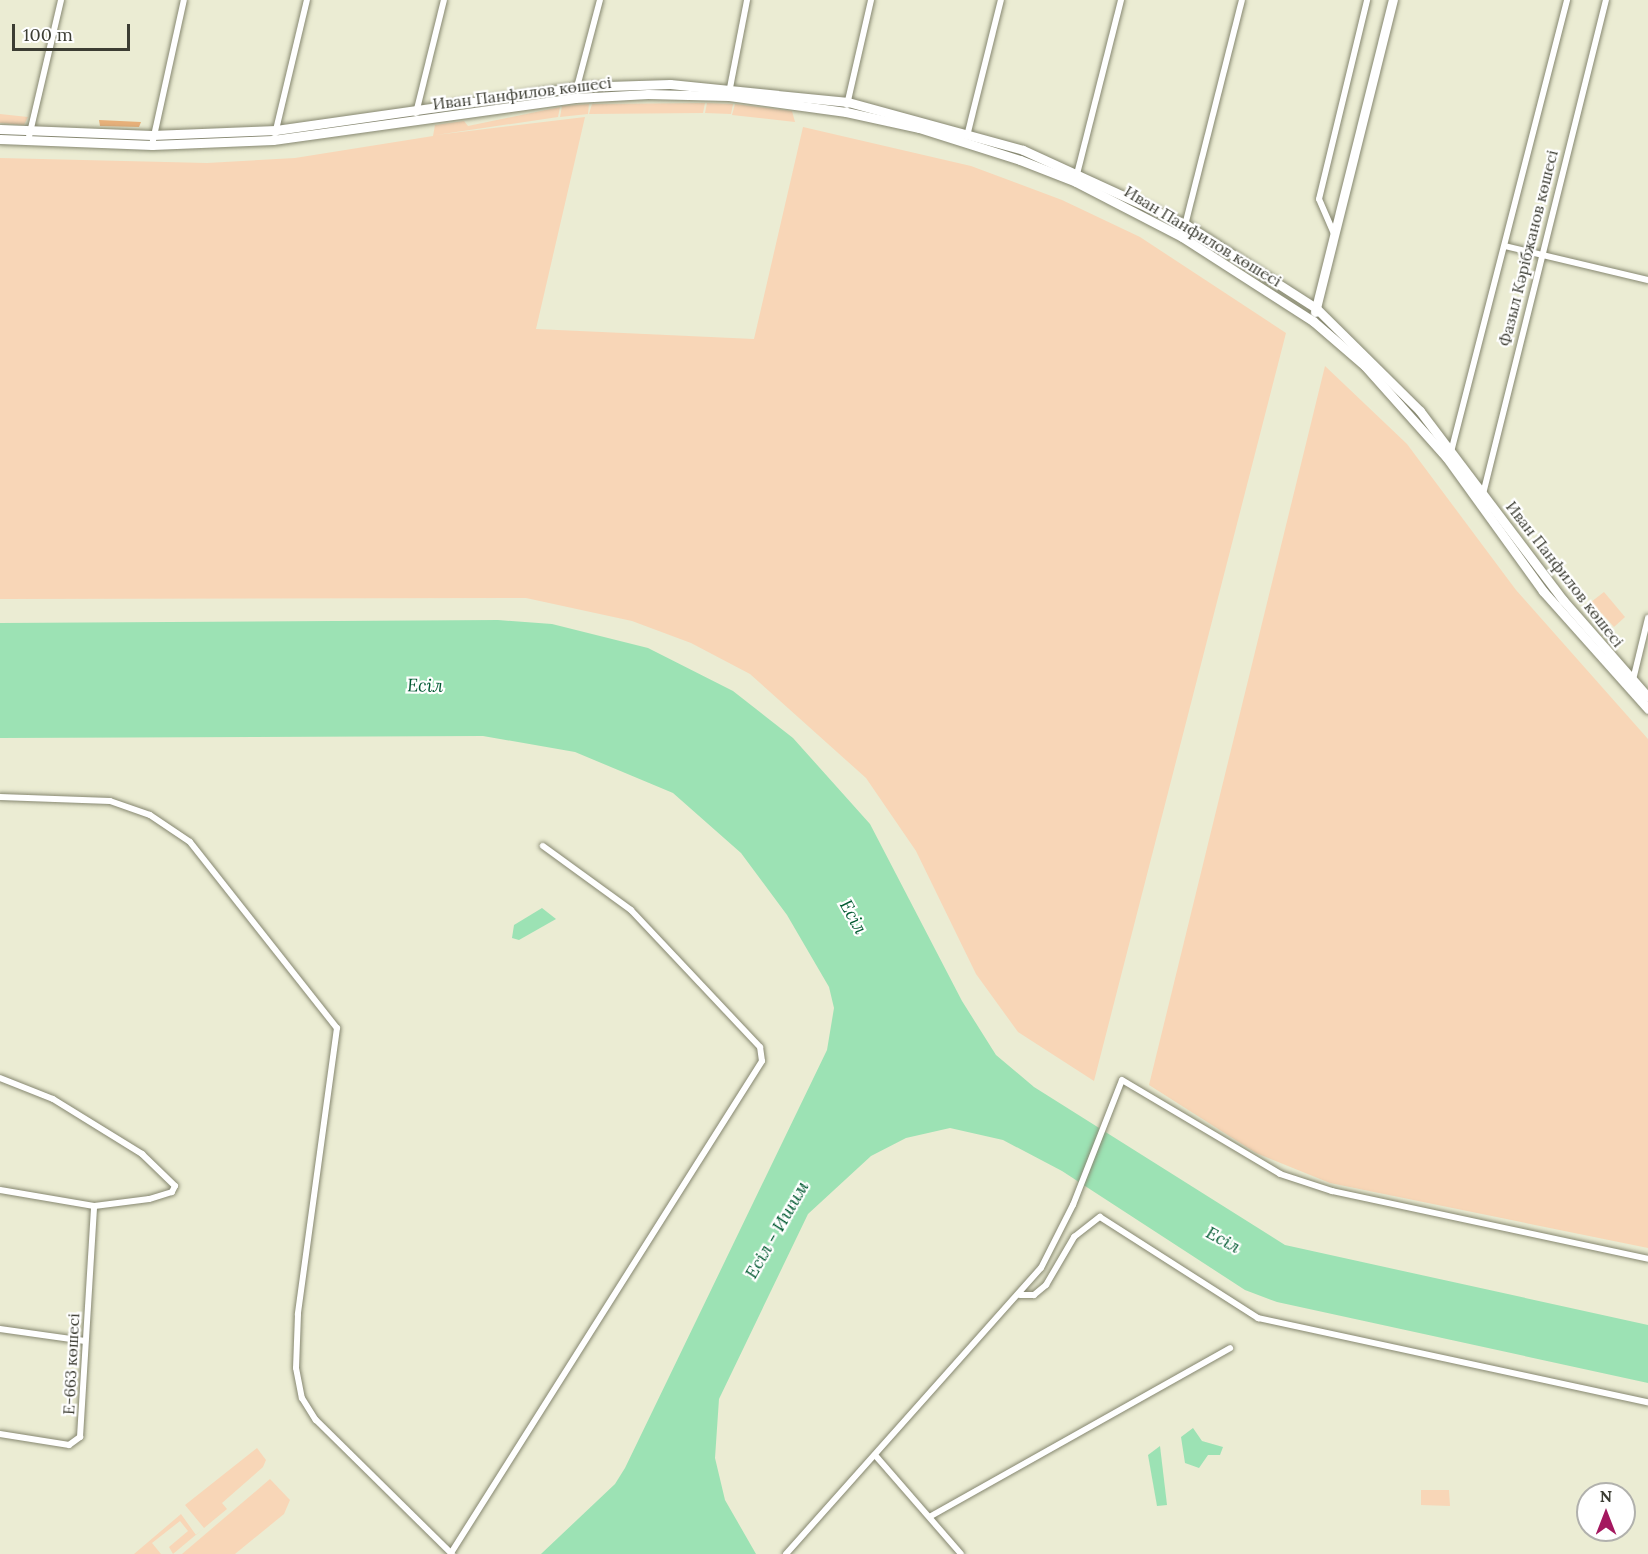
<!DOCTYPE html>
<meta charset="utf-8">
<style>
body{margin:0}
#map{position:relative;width:1648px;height:1554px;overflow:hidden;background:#ebecd3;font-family:Lora,serif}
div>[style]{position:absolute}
.green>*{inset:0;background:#f8d6b7}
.forest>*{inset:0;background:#e7b07a}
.water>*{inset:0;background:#9ce2b4}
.roads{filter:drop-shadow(0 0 2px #868770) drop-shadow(0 0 2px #868770)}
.street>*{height:6px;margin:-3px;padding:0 3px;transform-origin:3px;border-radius:3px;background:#fff}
.secondary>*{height:9px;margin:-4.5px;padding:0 4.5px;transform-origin:4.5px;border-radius:4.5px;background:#fff}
span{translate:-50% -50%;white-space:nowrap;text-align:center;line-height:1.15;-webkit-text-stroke:4.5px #fff;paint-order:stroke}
.street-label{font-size:16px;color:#3c3d33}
.water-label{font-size:18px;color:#005931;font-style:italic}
.north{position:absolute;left:1576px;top:1482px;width:60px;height:60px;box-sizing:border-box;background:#fff;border:2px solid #b1b1ad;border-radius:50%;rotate:0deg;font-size:16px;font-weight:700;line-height:24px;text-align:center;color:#3c3d33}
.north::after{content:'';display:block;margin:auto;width:21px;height:27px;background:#a4185f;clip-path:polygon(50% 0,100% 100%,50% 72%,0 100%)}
.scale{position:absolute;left:12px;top:24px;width:118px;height:27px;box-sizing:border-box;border:3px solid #3c3d33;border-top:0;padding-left:8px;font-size:18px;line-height:21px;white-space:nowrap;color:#3c3d33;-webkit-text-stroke:4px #fff;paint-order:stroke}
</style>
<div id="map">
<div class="green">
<i style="clip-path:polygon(705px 103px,703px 113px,589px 114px,592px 104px)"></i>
<i style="clip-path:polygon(707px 103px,733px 104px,731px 114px,705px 113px)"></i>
<i style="clip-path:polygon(589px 104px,588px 114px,560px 117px,562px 106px)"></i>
<i style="clip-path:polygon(735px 104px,792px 111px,795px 122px,732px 115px)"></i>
<i style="clip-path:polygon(560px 107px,558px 117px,436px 135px,585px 117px,536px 329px,754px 339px,803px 127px,971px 166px,1062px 200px,1140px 237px,1286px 333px,1094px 1081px,1018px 1032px,976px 974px,916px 851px,866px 778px,750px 674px,691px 643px,632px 621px,526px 598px,0 599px,0 158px,207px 163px,295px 158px,433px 136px,435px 125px,464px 121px,468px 126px)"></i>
<i style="clip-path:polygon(0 114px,28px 117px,24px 125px,0 123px)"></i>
<i style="clip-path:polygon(1325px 366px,1407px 444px,1516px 590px,1648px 739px,1648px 1248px,1330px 1183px,1256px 1153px,1149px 1085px)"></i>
<i style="clip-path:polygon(1604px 592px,1625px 617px,1614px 627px,1591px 602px)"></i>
<i style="clip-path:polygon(257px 1448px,266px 1460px,263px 1467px,222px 1503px,227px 1509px,210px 1523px,173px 1554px,169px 1547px,188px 1531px,180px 1521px,152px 1543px,161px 1554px,134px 1554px,181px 1514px,196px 1535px,204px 1528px,185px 1505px)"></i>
<i style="clip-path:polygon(270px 1479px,290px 1500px,284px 1514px,235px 1554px,182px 1554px)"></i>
<i style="clip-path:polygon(1421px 1490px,1449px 1490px,1450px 1506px,1421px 1505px)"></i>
</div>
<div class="forest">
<i style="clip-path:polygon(99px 120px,141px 122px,139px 127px,100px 126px)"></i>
</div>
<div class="water">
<i style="clip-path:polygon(498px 620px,552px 624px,648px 648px,733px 691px,793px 738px,870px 824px,962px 1001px,996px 1055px,1034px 1087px,1285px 1245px,1648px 1325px,1648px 1383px,1277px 1302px,1245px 1290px,1062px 1171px,1003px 1140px,950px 1128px,906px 1138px,871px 1156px,808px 1214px,719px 1399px,715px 1458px,725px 1500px,756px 1554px,541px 1554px,615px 1484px,625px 1468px,827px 1050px,834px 1008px,829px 987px,787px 915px,741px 853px,673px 793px,575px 752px,483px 736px,0 738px,0 623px)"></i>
<i style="clip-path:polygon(542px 908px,556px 919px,519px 940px,512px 938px,514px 925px)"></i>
<i style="clip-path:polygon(1193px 1428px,1202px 1441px,1223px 1447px,1220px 1455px,1208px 1455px,1199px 1468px,1185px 1463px,1181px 1437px)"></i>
<i style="clip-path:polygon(1160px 1446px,1167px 1505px,1157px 1506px,1148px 1455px)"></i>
</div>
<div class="roads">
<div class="street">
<i style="left:577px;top:87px;width:90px;rotate:-75.2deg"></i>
<i style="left:729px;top:93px;width:95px;rotate:-79deg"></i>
<i style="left:847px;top:105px;width:108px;rotate:-77.1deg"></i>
<i style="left:416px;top:113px;width:116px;rotate:-76.1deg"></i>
<i style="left:275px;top:134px;width:138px;rotate:-76.6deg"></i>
<i style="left:967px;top:136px;width:140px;rotate:-76deg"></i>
<i style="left:28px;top:141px;width:145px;rotate:-76.8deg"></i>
<i style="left:152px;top:145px;width:148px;rotate:-77.6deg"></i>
<i style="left:1076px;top:178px;width:184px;rotate:-75.8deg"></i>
<i style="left:1335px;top:236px;width:40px;rotate:-113.4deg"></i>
<i style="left:1319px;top:199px;width:205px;rotate:-76.4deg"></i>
<i style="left:1182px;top:237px;width:244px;rotate:-75.8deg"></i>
<i style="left:1505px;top:246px;width:147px;rotate:13.4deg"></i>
<i style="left:1451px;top:452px;width:467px;rotate:-75.6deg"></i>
<i style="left:1483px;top:494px;width:509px;rotate:-76.02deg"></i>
<i style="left:1633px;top:680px;width:64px;rotate:-76.4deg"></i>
<i style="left:0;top:797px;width:110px;rotate:2.1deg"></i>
<i style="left:110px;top:801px;width:42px;rotate:19.3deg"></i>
<i style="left:150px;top:815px;width:48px;rotate:34deg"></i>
<i style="left:190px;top:842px;width:237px;rotate:51.7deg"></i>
<i style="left:337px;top:1028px;width:289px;rotate:97.8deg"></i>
<i style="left:298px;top:1314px;width:54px;rotate:92.1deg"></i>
<i style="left:296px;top:1368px;width:31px;rotate:79deg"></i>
<i style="left:302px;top:1398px;width:26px;rotate:58deg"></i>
<i style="left:316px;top:1420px;width:191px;rotate:44.6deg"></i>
<i style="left:0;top:1078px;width:57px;rotate:21.6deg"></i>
<i style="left:53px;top:1099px;width:105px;rotate:31.7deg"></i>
<i style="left:142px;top:1154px;width:46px;rotate:44.1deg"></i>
<i style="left:175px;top:1186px;width:7px;rotate:117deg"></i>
<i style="left:172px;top:1192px;width:24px;rotate:163deg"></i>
<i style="left:149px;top:1199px;width:55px;rotate:172.7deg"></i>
<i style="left:94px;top:1206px;width:95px;rotate:-170.3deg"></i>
<i style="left:1020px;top:1295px;width:14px"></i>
<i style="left:1034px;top:1295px;width:16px;rotate:-40deg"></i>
<i style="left:1046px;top:1285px;width:56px;rotate:-59.7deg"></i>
<i style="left:1074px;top:1237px;width:33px;rotate:-38deg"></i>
<i style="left:1100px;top:1217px;width:188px;rotate:32.6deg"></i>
<i style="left:1258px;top:1318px;width:399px;rotate:12.2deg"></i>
<i style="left:0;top:1329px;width:86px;rotate:8deg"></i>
<i style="left:0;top:1434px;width:70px;rotate:9.1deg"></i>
<i style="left:69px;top:1445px;width:14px;rotate:-36deg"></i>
<i style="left:80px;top:1437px;width:231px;rotate:-86.5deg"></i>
<i style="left:875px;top:1455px;width:131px;rotate:49deg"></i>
<i style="left:931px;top:1516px;width:343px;rotate:-29.3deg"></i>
<i style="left:451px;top:1553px;width:582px;rotate:-57.7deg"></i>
<i style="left:762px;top:1061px;width:14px;rotate:-98deg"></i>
<i style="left:760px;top:1047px;width:188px;rotate:-133.3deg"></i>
<i style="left:631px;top:910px;width:109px;rotate:-144deg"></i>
<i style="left:786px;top:1554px;width:383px;rotate:-48.3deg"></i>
<i style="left:1041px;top:1268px;width:71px;rotate:-63.1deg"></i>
<i style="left:1073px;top:1205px;width:134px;rotate:-68.6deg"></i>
<i style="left:1122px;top:1080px;width:184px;rotate:30.7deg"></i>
<i style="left:1280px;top:1174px;width:55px;rotate:18.1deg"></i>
<i style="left:1332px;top:1191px;width:323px;rotate:12.1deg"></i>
</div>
<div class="secondary">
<i style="left:0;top:129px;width:152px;rotate:2.3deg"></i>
<i style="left:152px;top:135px;width:124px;rotate:-2.3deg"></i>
<i style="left:276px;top:130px;width:304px;rotate:-8.1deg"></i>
<i style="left:577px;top:87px;width:93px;rotate:-1.8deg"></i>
<i style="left:670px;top:84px;width:179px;rotate:5.8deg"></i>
<i style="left:848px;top:102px;width:181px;rotate:15.3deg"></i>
<i style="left:1023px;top:150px;width:178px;rotate:24.6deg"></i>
<i style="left:1185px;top:224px;width:156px;rotate:32.7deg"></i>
<i style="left:1316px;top:308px;width:146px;rotate:44.7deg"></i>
<i style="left:1420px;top:411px;width:237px;rotate:52.9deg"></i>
<i style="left:1563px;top:600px;width:129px;rotate:48.8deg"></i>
<i style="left:0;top:139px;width:152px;rotate:2.3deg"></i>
<i style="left:152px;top:145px;width:121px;rotate:-2.4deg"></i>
<i style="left:273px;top:140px;width:305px;rotate:-7.9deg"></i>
<i style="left:575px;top:98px;width:73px;rotate:-3.1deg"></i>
<i style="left:648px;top:94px;width:81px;rotate:1.4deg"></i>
<i style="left:729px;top:96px;width:118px;rotate:7.8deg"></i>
<i style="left:846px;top:112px;width:75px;rotate:12.4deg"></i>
<i style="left:919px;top:128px;width:106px;rotate:17.6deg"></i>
<i style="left:1020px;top:160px;width:60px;rotate:21.4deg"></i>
<i style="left:1076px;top:182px;width:119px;rotate:27.4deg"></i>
<i style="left:1182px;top:237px;width:156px;rotate:32.7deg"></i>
<i style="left:1313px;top:321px;width:69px;rotate:40.9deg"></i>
<i style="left:1365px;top:366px;width:123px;rotate:48.3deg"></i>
<i style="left:1447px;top:458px;width:164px;rotate:54.2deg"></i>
<i style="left:1543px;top:591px;width:158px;rotate:48.3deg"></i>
<i style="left:1315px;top:312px;width:322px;rotate:-76deg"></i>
</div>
</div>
<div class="street-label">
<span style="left:522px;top:93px;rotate:-7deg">Иван Панфилов көшесі</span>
<span style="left:1203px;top:236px;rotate:31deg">Иван Панфилов көшесі</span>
<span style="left:1528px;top:248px;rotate:-76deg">Фазыл Кәрібжанов көшесі</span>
<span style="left:1565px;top:574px;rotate:52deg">Иван Панфилов көшесі</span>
<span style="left:71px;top:1364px;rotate:-87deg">Е-663 көшесі</span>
</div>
<div class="water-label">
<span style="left:425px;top:686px;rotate:1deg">Есіл</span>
<span style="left:853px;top:917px;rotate:61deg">Есіл</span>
<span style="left:777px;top:1230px;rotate:-60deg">Есіл - Ишим</span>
<span style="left:1223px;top:1240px;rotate:29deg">Есіл</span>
</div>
<div class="north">N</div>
<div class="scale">100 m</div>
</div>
